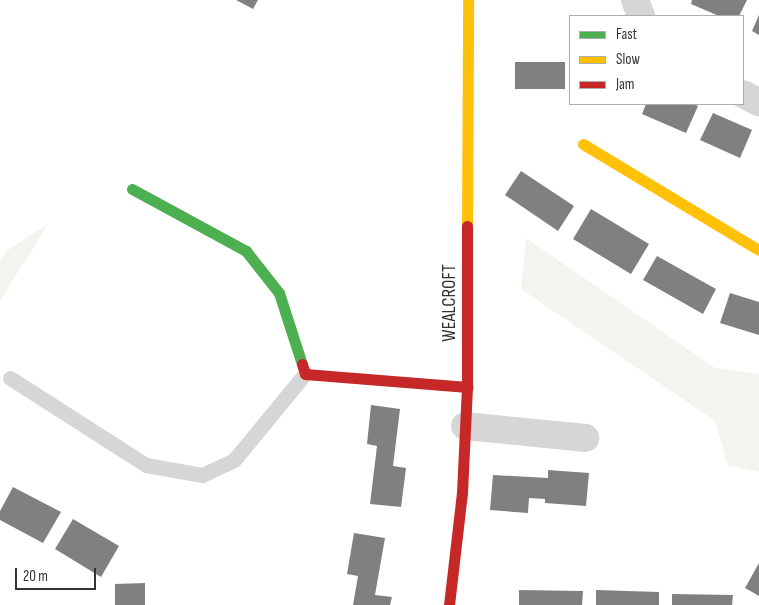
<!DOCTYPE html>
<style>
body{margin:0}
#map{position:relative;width:759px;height:605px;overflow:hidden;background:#fff;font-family:"Sofia Sans Condensed",sans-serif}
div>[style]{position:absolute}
.green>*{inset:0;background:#f1f5ed}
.building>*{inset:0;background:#808080}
.lane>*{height:15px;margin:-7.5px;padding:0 7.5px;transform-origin:7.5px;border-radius:7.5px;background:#d6d6d6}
.street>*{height:28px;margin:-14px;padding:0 14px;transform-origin:14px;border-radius:14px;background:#d6d6d6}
.fast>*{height:11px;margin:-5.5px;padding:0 5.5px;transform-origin:5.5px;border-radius:5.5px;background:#4caf50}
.slow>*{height:11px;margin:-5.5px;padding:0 5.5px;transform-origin:5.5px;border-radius:5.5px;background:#ffc107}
.jam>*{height:11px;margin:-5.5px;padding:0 5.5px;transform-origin:5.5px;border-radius:5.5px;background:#c62828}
span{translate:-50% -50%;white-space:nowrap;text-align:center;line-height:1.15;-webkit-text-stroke:5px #fff;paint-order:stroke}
.street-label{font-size:19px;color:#323232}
.legend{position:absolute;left:569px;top:15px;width:175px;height:90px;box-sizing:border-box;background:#fff;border:1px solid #adadad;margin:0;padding:6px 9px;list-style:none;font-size:15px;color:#323232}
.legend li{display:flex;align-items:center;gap:10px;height:25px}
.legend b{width:25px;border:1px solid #adadad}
.scale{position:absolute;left:15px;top:568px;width:81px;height:22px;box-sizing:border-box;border:2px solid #323232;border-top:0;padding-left:6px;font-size:15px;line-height:18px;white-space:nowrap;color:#323232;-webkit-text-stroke:4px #fff;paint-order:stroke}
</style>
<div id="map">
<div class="green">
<i style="clip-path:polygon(48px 224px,0 301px,0 262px,8px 250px)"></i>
<i style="clip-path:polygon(526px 238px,715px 368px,759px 374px,759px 472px,728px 465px,715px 421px,521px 289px)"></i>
</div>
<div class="building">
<i style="clip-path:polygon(236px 0,258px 0,253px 9px)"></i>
<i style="clip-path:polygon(692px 0,747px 0,739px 16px,719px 16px,691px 4px)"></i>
<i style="clip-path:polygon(759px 15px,759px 35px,752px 31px)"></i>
<i style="clip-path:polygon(515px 62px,565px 62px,565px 89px,515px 89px)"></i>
<i style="clip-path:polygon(646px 104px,694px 104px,698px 106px,686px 133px,642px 114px)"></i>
<i style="clip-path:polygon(713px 113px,752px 130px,740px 158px,700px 140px)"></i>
<i style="clip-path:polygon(521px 171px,574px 206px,558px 231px,505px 195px)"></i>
<i style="clip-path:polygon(591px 209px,649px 244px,631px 274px,573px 239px)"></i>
<i style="clip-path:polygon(657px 256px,716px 289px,703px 314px,643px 280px)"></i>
<i style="clip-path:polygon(730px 293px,759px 302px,759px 335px,720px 323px)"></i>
<i style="clip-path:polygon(371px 405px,400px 409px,393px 466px,406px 468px,401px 507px,370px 504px,377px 446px,367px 444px)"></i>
<i style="clip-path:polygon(548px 470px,589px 473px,586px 506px,545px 503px,545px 499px,529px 498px,528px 513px,490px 510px,493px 475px,548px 478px)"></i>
<i style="clip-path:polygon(13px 487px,61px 512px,43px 543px,0 520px,0 511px)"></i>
<i style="clip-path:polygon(73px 519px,119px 546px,101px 577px,55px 549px)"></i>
<i style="clip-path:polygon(354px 533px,385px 538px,375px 595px,392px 597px,390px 605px,353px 605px,358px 576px,347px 574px)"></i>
<i style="clip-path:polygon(759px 563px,759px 596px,745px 588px)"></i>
<i style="clip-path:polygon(145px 583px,145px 605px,115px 605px,115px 584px)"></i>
<i style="clip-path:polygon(519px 590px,583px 591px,582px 605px,519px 605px)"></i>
<i style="clip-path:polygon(596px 590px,659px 592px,659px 605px,596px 605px)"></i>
<i style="clip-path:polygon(672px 594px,733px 595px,732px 605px,672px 605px)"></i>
</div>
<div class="lane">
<i style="left:10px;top:378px;width:161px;rotate:32.6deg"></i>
<i style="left:146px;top:465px;width:57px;rotate:10.1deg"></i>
<i style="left:202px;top:475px;width:35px;rotate:-25deg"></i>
<i style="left:234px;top:460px;width:112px;rotate:-50.5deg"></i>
</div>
<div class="street">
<i style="left:635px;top:0;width:17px;rotate:69deg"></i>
<i style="left:743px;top:94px;width:18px;rotate:27deg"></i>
<i style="left:465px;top:426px;width:121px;rotate:5.7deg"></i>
</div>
<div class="fast">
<i style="left:132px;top:189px;width:130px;rotate:28.5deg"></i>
<i style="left:246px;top:251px;width:53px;rotate:51.8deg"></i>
<i style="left:279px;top:293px;width:75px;rotate:72.1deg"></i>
</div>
<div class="slow">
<i style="left:583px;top:144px;width:205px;rotate:31.1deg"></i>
<i style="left:467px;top:226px;width:226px;rotate:-89.7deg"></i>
</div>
<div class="jam">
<i style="left:302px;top:364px;width:10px;rotate:73deg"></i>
<i style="left:305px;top:374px;width:163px;rotate:4.6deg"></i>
<i style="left:449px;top:605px;width:113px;rotate:-83.4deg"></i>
<i style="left:462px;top:493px;width:106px;rotate:-87.3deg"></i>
<i style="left:467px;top:387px;width:161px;rotate:-90deg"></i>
</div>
<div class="street-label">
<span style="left:450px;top:303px;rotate:-90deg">WEALCROFT</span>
</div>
<ul class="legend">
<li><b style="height:6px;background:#4caf50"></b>Fast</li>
<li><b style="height:6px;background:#ffc107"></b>Slow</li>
<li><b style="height:6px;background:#c62828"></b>Jam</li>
</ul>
<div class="scale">20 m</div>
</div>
